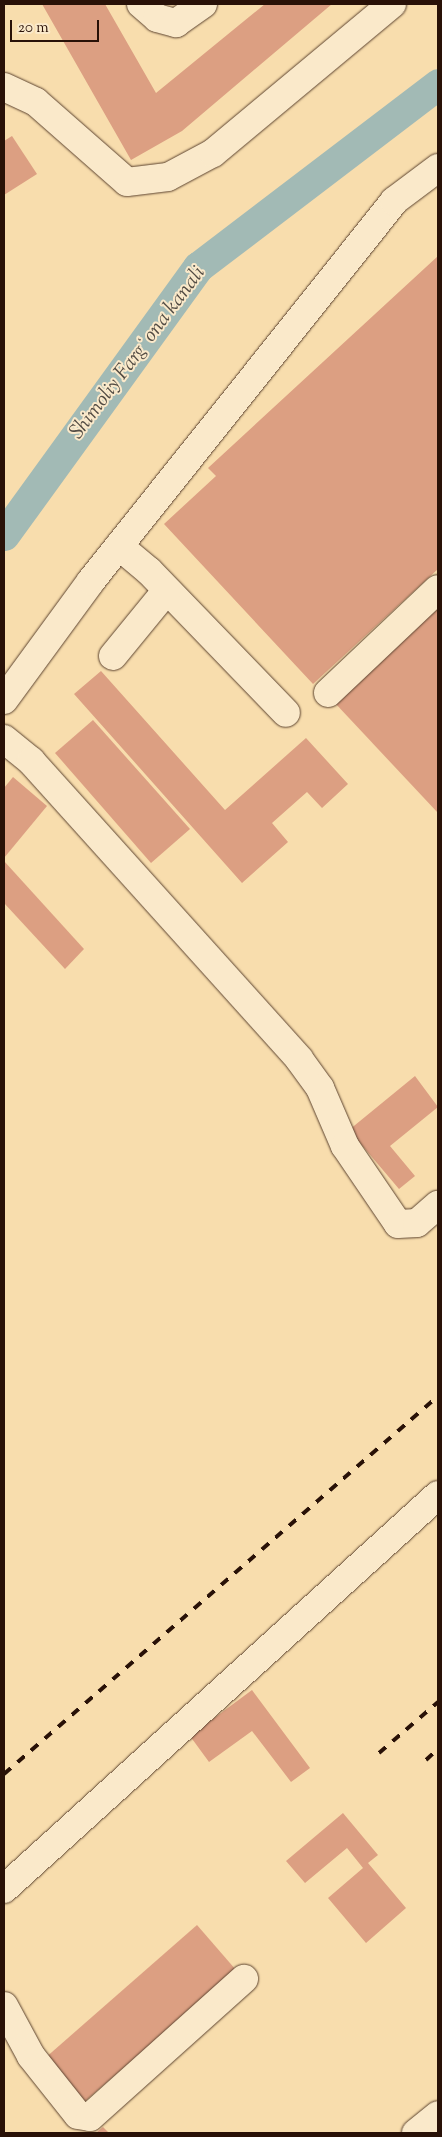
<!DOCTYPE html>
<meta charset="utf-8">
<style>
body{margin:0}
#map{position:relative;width:442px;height:2137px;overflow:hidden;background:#f8ddad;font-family:"Sorts Mill Goudy",serif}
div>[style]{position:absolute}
.canal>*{height:31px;margin:-15.5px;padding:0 15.5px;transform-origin:15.5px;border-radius:15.5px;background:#a2bab5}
.building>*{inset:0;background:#dc9f82}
.roads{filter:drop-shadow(0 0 1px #5d4430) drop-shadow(0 0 1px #5d4430)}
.minor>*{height:28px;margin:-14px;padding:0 14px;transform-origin:14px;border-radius:14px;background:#fae9ca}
.rail>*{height:4px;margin-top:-2px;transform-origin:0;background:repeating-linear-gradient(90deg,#291107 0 9px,transparent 0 18px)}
span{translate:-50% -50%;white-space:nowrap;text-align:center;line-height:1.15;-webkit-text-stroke:4px #fae9ca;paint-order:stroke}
.water-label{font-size:21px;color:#534c44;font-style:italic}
.frame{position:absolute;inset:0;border:5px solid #291107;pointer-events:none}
.scale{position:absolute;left:10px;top:20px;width:89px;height:22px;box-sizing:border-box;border:2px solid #291107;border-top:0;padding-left:6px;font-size:15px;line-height:18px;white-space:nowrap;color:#291107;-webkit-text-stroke:4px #fae9ca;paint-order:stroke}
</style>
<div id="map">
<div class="canal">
<i style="left:4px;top:535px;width:331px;rotate:-54.1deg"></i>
<i style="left:198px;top:267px;width:302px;rotate:-37.3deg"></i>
</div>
<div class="building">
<i style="clip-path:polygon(42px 4px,105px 4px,156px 93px,265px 4px,332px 4px,182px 131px,131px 160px)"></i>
<i style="clip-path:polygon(12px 136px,37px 174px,4px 195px,4px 141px)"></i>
<i style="clip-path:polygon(438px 256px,438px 569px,313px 684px,164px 524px,216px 476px,208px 468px)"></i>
<i style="clip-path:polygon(438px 604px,438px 813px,334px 702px)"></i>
<i style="clip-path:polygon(101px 671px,225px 810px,306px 738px,348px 784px,322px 808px,307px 792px,272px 823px,288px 842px,242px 883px,74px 694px)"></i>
<i style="clip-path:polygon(93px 720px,190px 829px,151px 863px,55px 753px)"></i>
<i style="clip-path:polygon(13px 777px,47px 806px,4px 858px,4px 788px)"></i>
<i style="clip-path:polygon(4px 861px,84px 949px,65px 969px,4px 903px)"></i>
<i style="clip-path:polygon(415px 1076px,438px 1107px,390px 1146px,415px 1176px,399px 1189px,349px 1130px)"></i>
<i style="clip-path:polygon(252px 1690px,310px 1768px,291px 1782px,252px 1731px,209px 1762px,190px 1736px)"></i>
<i style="clip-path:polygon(343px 1813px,378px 1855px,368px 1863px,406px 1908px,366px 1943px,328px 1898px,363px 1868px,347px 1848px,305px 1883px,286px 1861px)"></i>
<i style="clip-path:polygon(197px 1925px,236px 1970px,83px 2103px,44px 2059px)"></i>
<i style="clip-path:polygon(103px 2127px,109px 2133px,96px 2133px)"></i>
</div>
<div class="roads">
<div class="minor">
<i style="left:141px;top:4px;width:21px;rotate:41deg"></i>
<i style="left:157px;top:18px;width:20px;rotate:15deg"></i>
<i style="left:176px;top:23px;width:33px;rotate:-35deg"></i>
<i style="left:4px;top:87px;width:35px;rotate:25deg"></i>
<i style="left:36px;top:102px;width:121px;rotate:41.3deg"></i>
<i style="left:127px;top:182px;width:41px;rotate:-7deg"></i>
<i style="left:168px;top:177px;width:51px;rotate:-28.1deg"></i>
<i style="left:213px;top:153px;width:233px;rotate:-39.8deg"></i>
<i style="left:119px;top:546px;width:39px;rotate:40deg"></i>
<i style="left:149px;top:571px;width:197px;rotate:46deg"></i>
<i style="left:113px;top:656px;width:85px;rotate:-50.7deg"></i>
<i style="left:328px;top:693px;width:151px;rotate:-43.4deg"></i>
<i style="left:4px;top:700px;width:147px;rotate:-53.8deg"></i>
<i style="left:91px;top:581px;width:486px;rotate:-51.4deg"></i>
<i style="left:394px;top:201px;width:55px;rotate:-36.9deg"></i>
<i style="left:4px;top:739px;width:35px;rotate:39deg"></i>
<i style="left:31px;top:761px;width:401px;rotate:48deg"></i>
<i style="left:299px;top:1059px;width:36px;rotate:54deg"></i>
<i style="left:320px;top:1088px;width:63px;rotate:66.7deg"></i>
<i style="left:345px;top:1146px;width:94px;rotate:55.8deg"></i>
<i style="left:398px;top:1224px;width:19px;rotate:-3deg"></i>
<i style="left:417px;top:1223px;width:28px;rotate:-41deg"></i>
<i style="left:4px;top:1889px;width:586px;rotate:-42.23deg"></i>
<i style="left:4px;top:2006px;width:57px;rotate:61.6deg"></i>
<i style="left:31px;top:2056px;width:75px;rotate:51.5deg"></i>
<i style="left:78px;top:2115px;width:12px;rotate:9deg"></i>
<i style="left:90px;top:2117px;width:207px;rotate:-41.9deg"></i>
<i style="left:416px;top:2133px;width:28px;rotate:-39deg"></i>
</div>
</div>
<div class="rail">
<i style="left:379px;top:1753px;width:78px;rotate:-40.8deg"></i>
<i style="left:426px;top:1760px;width:16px;rotate:-43deg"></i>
<i style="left:4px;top:1774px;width:576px;rotate:-41.05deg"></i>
</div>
<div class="water-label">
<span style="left:138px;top:353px;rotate:-53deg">Shimoliy Fargʻona kanali</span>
</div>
<div class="frame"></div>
<div class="scale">20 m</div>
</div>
